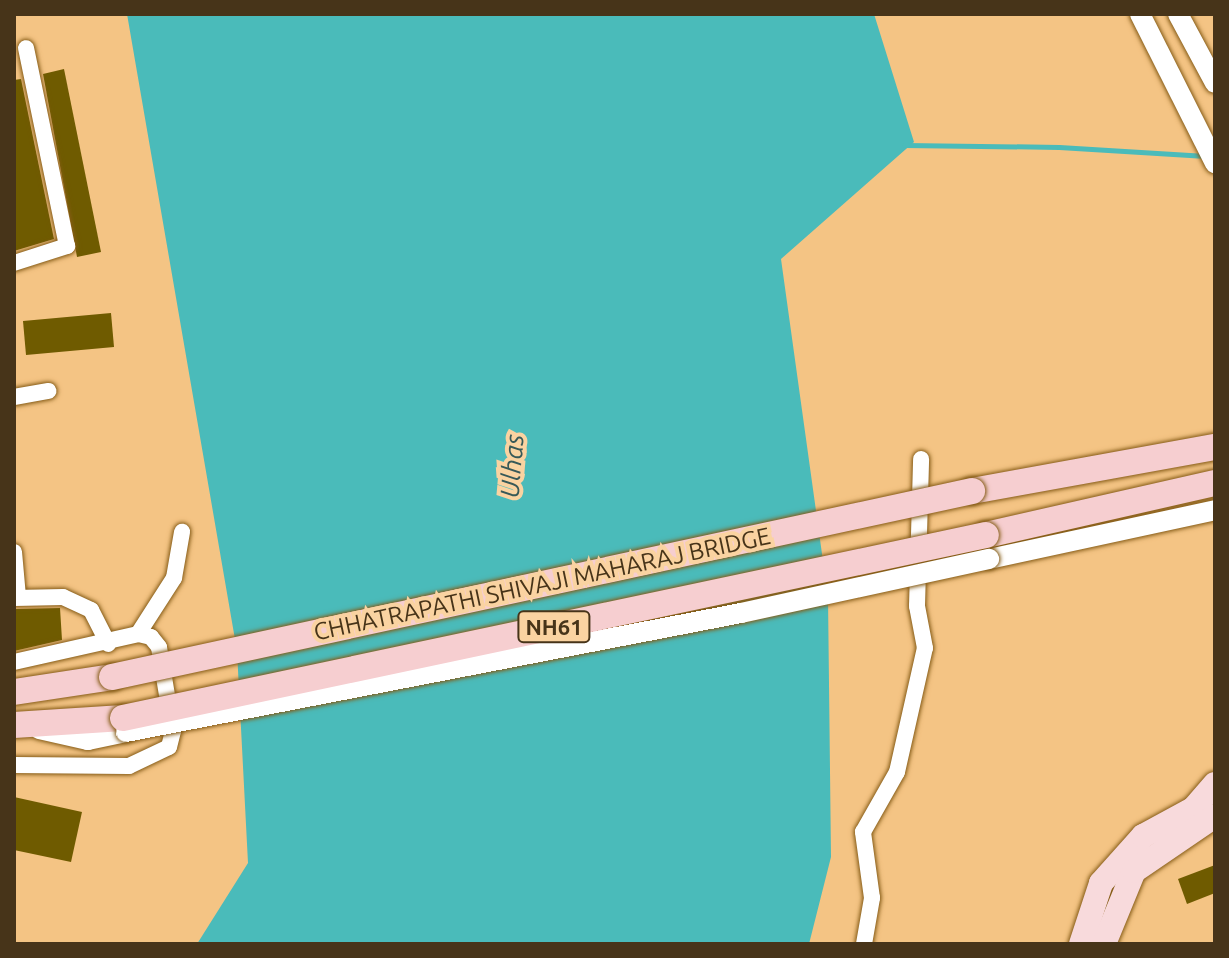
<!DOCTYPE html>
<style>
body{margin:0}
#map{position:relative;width:1229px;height:958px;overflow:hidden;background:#f4c484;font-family:Ubuntu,sans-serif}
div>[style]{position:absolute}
.water>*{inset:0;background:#4abbba}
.stream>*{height:5px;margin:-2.5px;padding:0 2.5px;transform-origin:2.5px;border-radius:2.5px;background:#4abbba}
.building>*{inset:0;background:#6f5b00}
.roads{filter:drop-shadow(0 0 2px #865c17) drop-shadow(0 0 2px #865c17)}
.minor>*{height:16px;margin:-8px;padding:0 8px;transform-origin:8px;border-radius:8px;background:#fff}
.tertiary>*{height:20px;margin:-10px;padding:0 10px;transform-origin:10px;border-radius:10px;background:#fff}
.primary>*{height:24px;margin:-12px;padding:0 12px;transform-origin:12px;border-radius:12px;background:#f8dadc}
.trunk>*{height:26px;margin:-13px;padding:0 13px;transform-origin:13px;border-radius:13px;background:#f6ced0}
.bridges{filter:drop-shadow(0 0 2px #865c17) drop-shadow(0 0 2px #865c17)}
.tertiary-bridge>*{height:20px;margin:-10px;padding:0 10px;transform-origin:10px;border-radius:10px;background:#fff}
.trunk-bridge>*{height:26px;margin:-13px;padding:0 13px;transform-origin:13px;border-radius:13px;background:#f6ced0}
span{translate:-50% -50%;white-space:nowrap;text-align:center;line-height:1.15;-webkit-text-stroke:8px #fad3a1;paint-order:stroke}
.shield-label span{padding:2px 6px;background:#fad3a1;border:2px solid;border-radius:6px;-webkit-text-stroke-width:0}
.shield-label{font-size:22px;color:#473419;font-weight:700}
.street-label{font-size:24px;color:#473419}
.water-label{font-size:26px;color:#375958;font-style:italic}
.frame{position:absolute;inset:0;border:16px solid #473419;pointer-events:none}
</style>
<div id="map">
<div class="water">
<i style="clip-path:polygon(127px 14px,874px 14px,914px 142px,781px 259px,828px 597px,831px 857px,809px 944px,197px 944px,248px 863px,237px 651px)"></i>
</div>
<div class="stream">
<i style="left:904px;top:145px;width:155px;rotate:0.7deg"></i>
<i style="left:1059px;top:147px;width:147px;rotate:3.5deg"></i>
</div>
<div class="building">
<i style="clip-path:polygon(64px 69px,101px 252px,77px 257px,43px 74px)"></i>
<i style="clip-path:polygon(21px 79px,54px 239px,14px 251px,14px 80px)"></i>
<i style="clip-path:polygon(111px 313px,114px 347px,26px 355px,23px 321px)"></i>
<i style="clip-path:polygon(60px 608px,62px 640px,14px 651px,14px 609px)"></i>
<i style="clip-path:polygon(14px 797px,82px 812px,71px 862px,14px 850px)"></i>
<i style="clip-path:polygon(1215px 865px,1215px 893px,1187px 904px,1178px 879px)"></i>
</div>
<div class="roads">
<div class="minor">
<i style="left:14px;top:263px;width:56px;rotate:-17.8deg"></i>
<i style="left:67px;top:246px;width:202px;rotate:-101.7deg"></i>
<i style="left:14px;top:397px;width:35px;rotate:-10deg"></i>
<i style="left:14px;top:552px;width:45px;rotate:84.9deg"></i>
<i style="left:14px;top:598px;width:49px;rotate:-1.2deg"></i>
<i style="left:63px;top:597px;width:31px;rotate:25deg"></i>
<i style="left:91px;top:610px;width:38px;rotate:63deg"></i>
<i style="left:14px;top:662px;width:127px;rotate:-12.7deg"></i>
<i style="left:138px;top:634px;width:67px;rotate:-57.3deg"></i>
<i style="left:174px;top:578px;width:47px;rotate:-80.1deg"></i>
<i style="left:14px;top:765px;width:115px;rotate:0.5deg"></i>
<i style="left:129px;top:766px;width:44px;rotate:-25.4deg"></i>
<i style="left:169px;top:747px;width:16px;rotate:-76deg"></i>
<i style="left:173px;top:731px;width:85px;rotate:-99.5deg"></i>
<i style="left:159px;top:647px;width:13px;rotate:-129deg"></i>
<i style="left:151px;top:637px;width:13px;rotate:-167deg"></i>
<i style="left:864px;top:944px;width:47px;rotate:-80.1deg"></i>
<i style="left:872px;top:898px;width:67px;rotate:-97.8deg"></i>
<i style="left:863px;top:832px;width:69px;rotate:-60.5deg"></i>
<i style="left:897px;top:772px;width:127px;rotate:-77.3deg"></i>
<i style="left:925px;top:648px;width:43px;rotate:-100.8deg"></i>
<i style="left:917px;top:606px;width:147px;rotate:-88.4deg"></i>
</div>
<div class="tertiary">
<i style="left:1140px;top:14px;width:167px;rotate:63.3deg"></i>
<i style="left:1178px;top:14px;width:78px;rotate:61.8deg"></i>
<i style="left:989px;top:559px;width:231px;rotate:-12.2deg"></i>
<i style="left:39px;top:729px;width:50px;rotate:12.7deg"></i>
<i style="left:88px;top:740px;width:39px;rotate:-12deg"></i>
</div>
<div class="primary">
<i style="left:1081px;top:944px;width:64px;rotate:-71.8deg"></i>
<i style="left:1101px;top:883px;width:63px;rotate:-48.2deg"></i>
<i style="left:1143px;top:836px;width:57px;rotate:-28.4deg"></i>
<i style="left:1193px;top:809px;width:33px;rotate:-49deg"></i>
<i style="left:1104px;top:944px;width:79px;rotate:-67.7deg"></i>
<i style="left:1134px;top:871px;width:98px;rotate:-34.2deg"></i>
</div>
<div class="trunk">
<i style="left:972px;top:491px;width:247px;rotate:-10.3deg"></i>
<i style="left:986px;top:535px;width:235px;rotate:-12.8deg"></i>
<i style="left:14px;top:692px;width:99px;rotate:-8.7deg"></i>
<i style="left:14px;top:725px;width:109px;rotate:-3.7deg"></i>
</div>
</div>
<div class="bridges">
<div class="tertiary-bridge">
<i style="left:126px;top:732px;width:626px;rotate:-10.95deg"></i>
<i style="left:741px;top:613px;width:254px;rotate:-12.3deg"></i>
</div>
<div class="trunk-bridge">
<i style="left:112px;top:677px;width:880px;rotate:-12.2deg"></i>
<i style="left:123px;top:718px;width:882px;rotate:-11.97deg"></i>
</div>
</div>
<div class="shield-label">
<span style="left:554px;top:627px">NH61</span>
</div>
<div class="street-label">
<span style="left:542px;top:584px;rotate:-12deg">CHHATRAPATHI SHIVAJI MAHARAJ BRIDGE</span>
</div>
<div class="water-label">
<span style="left:512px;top:466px;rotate:-85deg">Ulhas</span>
</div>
<div class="frame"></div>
</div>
